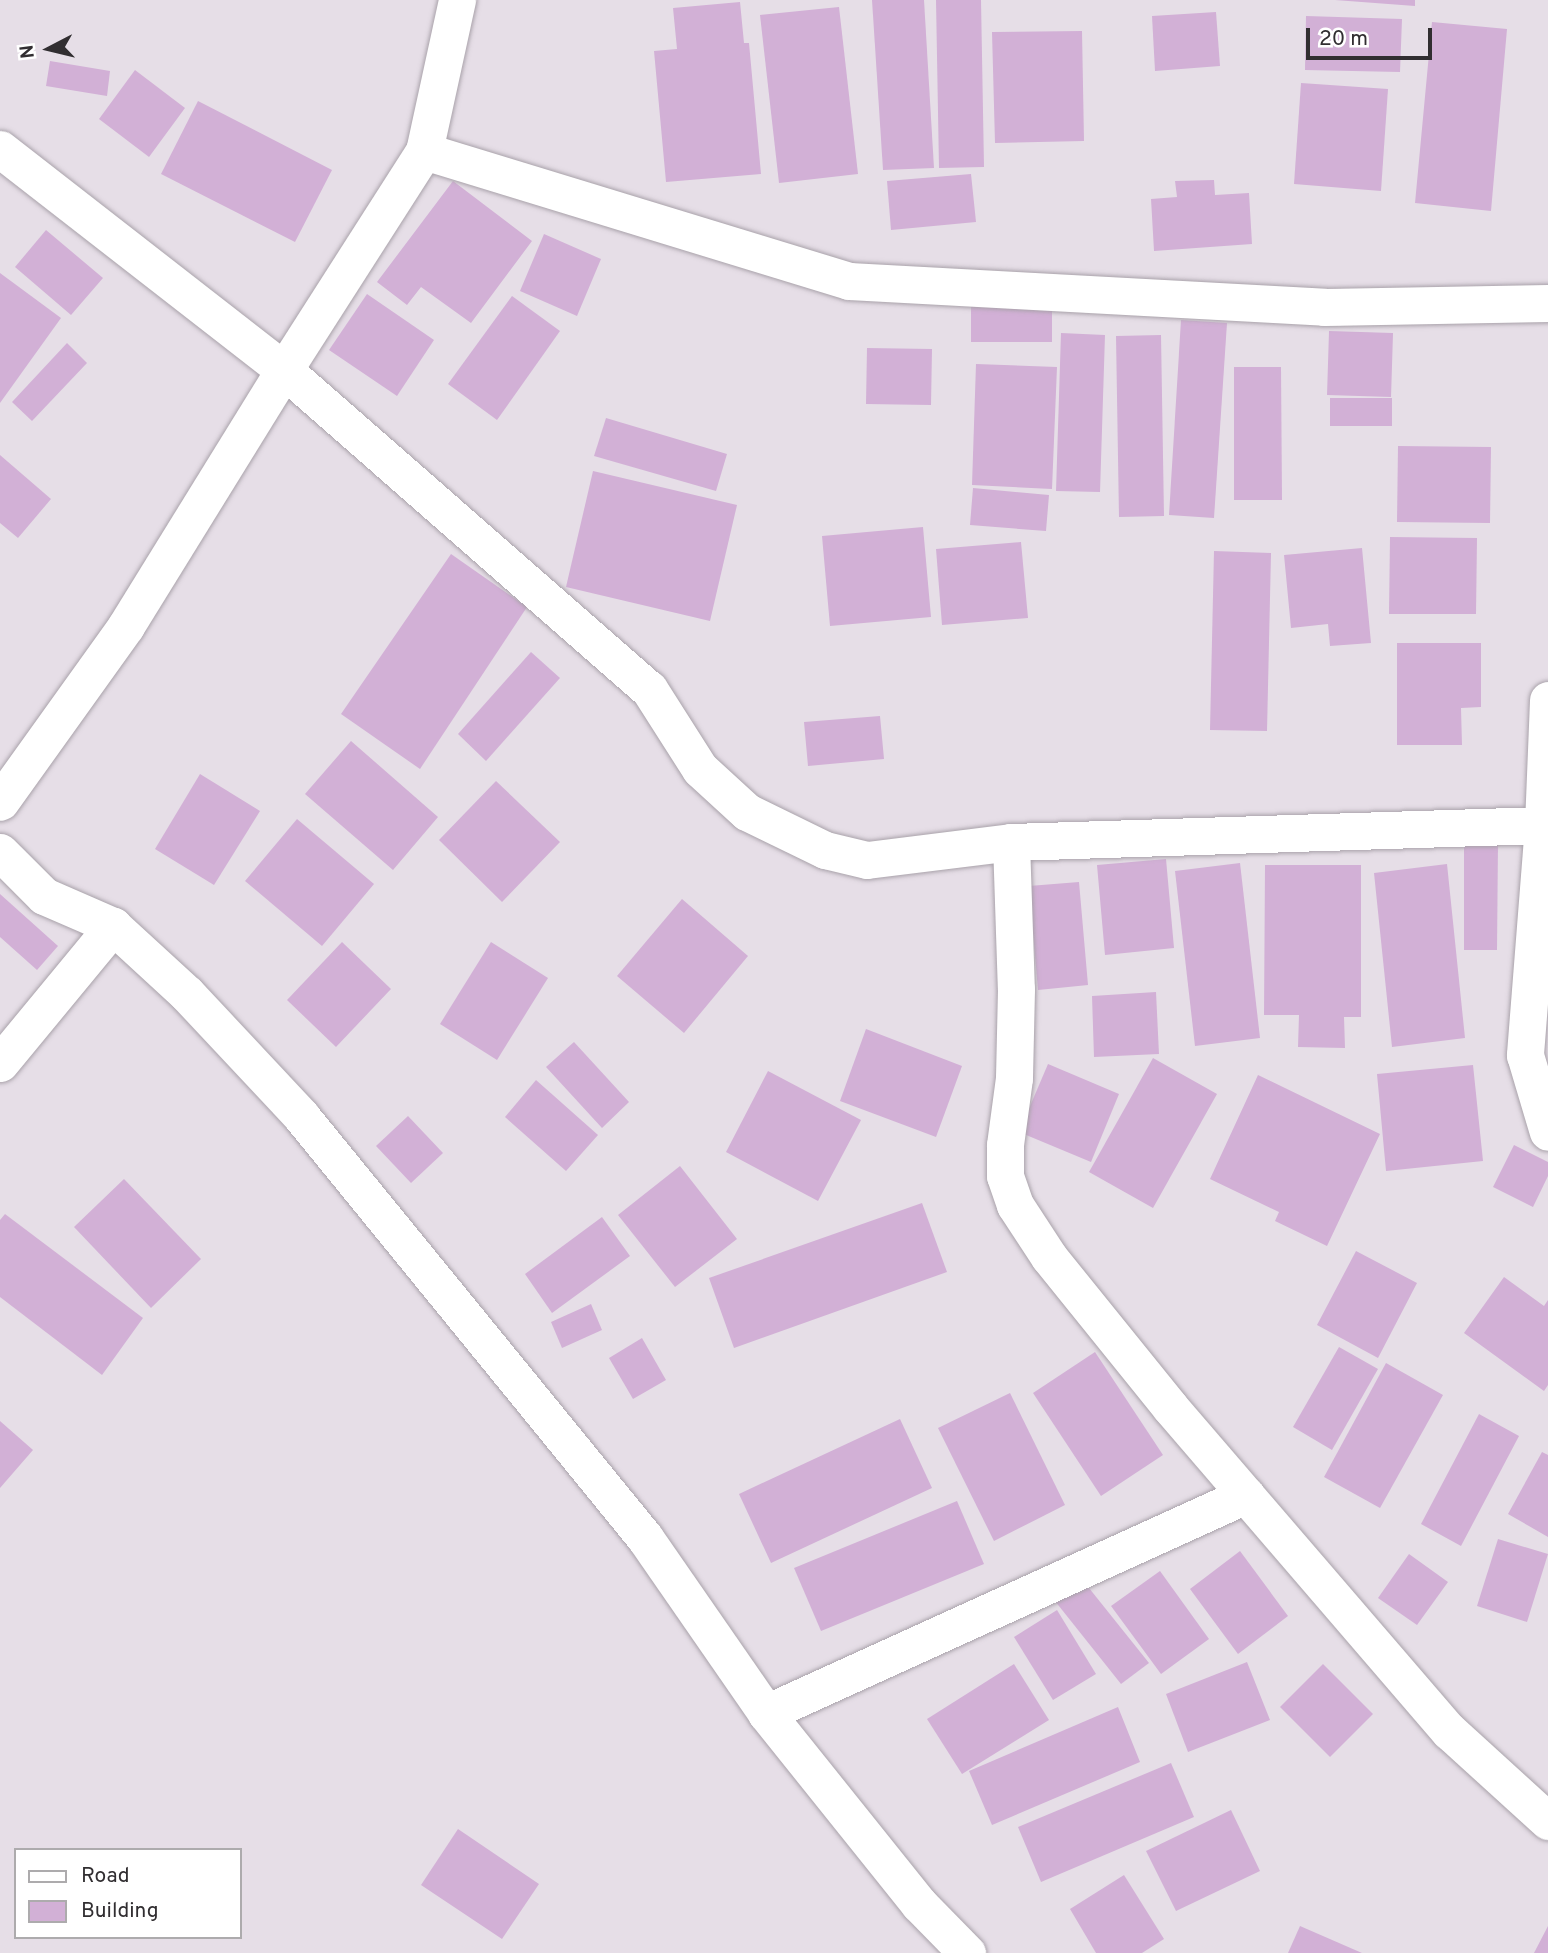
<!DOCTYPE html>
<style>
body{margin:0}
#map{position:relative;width:1548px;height:1953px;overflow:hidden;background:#e6dee7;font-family:Overpass,sans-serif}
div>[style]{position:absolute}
.building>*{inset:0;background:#d2b0d6}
.roads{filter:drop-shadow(0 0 2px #a9a2aa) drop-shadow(0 0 2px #a9a2aa)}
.street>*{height:37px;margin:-18.5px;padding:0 18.5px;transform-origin:18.5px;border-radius:18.5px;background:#fff}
span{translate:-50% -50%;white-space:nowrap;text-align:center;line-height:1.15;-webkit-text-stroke:5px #fff;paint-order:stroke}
.legend{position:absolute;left:14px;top:1848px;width:228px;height:91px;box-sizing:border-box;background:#fff;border:2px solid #adabad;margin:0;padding:9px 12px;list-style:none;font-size:21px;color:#312e31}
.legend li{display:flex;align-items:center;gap:14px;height:35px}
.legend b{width:35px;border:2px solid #adabad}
.north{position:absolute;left:14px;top:14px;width:70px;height:70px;-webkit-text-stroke:5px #fff;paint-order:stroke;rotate:263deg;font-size:19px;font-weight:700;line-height:28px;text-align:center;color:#312e31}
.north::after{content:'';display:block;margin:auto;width:24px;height:32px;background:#312e31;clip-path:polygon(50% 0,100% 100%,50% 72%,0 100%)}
.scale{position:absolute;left:1306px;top:28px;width:126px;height:32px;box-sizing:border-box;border:4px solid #312e31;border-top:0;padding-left:9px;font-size:21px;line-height:24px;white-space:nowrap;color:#312e31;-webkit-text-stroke:5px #fff;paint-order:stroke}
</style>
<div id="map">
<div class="building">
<i style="clip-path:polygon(872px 0,924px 0,934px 168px,883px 170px)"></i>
<i style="clip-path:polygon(936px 0,981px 0,984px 167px,939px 168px)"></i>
<i style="clip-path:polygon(1335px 0,1415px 0,1415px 6px)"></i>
<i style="clip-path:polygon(740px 2px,744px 43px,749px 43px,761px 174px,666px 182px,654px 51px,677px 49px,673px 8px)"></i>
<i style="clip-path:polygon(839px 7px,858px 174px,779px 183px,760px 15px)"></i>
<i style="clip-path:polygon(1216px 12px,1220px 66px,1155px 71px,1152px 16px)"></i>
<i style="clip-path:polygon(1306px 16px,1402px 19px,1400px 72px,1305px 70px)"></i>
<i style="clip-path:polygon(1432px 22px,1507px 29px,1491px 211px,1415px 203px)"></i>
<i style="clip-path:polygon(1082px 31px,1084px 141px,995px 143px,992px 32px)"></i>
<i style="clip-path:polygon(50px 61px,110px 71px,107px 96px,46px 86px)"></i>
<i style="clip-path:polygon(135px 70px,185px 108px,149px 157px,99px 119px)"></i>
<i style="clip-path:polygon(1301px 83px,1388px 89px,1381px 191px,1294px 184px)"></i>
<i style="clip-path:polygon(198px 101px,332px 170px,295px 242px,161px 174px)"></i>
<i style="clip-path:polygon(971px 174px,976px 222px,891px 230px,887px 181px)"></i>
<i style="clip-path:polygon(1214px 180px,1215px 195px,1249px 193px,1252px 244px,1154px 251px,1151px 199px,1177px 197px,1175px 181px)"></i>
<i style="clip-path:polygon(453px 181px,532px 241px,471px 323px,421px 287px,407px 305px,377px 282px)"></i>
<i style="clip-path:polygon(46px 230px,103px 278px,71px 315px,15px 267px)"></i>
<i style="clip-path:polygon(544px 234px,601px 259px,577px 316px,520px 291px)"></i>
<i style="clip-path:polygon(0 273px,61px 318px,0 403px)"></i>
<i style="clip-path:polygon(367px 294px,434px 340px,397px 396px,329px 350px)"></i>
<i style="clip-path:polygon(512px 296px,560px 331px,497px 420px,448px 384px)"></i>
<i style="clip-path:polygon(971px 302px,1052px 302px,1052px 342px,971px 342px)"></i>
<i style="clip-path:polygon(1181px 320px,1227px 323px,1214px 518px,1169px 515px)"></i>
<i style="clip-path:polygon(1329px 331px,1393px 333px,1391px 397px,1327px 395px)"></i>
<i style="clip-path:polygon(1061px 333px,1105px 335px,1100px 492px,1056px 491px)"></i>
<i style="clip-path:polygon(1161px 335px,1164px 516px,1119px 517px,1116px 336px)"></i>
<i style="clip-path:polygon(67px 343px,87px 363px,32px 421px,12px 402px)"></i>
<i style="clip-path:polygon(867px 348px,932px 349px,931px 405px,866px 404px)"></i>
<i style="clip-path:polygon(976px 364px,1057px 367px,1052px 489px,972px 485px)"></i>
<i style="clip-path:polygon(1234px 367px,1281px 367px,1282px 500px,1234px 500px)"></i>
<i style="clip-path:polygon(1330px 398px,1392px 398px,1392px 426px,1330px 426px)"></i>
<i style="clip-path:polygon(606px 418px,727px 454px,716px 491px,594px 456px)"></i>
<i style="clip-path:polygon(1398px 446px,1491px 447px,1490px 523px,1397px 522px)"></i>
<i style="clip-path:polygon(0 455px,51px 499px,18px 538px,0 523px)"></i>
<i style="clip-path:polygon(593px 471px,737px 505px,710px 621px,566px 587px)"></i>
<i style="clip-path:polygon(973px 488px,1049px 495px,1046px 531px,970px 525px)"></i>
<i style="clip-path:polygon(923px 527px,931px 617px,830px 626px,822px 536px)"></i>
<i style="clip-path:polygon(1390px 537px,1477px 538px,1476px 614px,1389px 614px)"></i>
<i style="clip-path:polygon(1021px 542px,1028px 618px,942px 625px,936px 549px)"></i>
<i style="clip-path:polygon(1362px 548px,1371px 643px,1330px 646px,1328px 624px,1291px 628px,1284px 555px)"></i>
<i style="clip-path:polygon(1214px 551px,1271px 553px,1267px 731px,1210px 730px)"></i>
<i style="clip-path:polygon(451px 554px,527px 607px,420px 769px,341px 714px)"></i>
<i style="clip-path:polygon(1397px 643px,1481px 643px,1481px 707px,1461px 708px,1462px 745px,1397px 745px)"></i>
<i style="clip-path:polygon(531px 652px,560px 678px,486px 761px,458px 734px)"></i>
<i style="clip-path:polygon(880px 716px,884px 759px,808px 766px,804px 722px)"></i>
<i style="clip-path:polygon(351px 741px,438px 817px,393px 870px,305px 794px)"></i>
<i style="clip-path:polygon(200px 774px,260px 811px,214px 885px,155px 849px)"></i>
<i style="clip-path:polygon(496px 781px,560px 842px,502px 902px,439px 840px)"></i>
<i style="clip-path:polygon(297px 819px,374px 884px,322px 946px,245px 881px)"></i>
<i style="clip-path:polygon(1464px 841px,1498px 842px,1497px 950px,1464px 950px)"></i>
<i style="clip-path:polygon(1166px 859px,1174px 948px,1105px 955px,1097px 865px)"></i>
<i style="clip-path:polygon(1240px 863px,1260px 1038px,1195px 1046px,1175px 871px)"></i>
<i style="clip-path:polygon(1447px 864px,1465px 1038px,1392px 1047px,1374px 873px)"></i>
<i style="clip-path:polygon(1265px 865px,1361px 865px,1361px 1017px,1344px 1017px,1345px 1048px,1298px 1047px,1299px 1015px,1264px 1015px)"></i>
<i style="clip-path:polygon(1079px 882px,1088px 985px,1038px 990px,1029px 886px)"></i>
<i style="clip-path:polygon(0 894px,58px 946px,37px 970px,0 937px)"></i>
<i style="clip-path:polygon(682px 899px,748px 956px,684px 1033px,617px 976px)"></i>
<i style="clip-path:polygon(342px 942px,391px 989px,336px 1047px,287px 1000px)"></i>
<i style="clip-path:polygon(491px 942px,548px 978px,497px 1060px,440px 1024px)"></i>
<i style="clip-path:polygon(1156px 992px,1159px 1054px,1094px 1057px,1092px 996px)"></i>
<i style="clip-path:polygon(866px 1029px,962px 1066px,936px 1137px,840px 1101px)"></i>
<i style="clip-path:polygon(574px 1042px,629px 1102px,602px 1128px,546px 1067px)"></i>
<i style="clip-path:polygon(1153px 1058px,1217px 1094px,1153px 1208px,1089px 1172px)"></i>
<i style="clip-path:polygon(1048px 1064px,1119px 1094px,1091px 1162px,1019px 1132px)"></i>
<i style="clip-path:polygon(1473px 1065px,1483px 1161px,1386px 1171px,1377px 1074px)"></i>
<i style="clip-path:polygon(768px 1071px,861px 1120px,818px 1201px,726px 1152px)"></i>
<i style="clip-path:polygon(1258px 1075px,1380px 1134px,1327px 1246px,1275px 1221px,1279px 1212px,1210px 1179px)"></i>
<i style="clip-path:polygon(536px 1080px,598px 1135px,566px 1171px,505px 1117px)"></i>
<i style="clip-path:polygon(408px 1116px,443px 1153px,411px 1183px,376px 1146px)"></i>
<i style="clip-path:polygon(1514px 1145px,1548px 1162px,1548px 1176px,1533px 1207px,1493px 1187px)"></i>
<i style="clip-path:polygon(680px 1166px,737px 1239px,675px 1287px,618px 1215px)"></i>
<i style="clip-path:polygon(124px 1179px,201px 1259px,151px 1308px,74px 1227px)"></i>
<i style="clip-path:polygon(922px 1203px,947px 1272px,734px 1348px,709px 1278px)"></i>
<i style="clip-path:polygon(5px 1214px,143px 1318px,102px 1375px,0 1297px,0 1220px)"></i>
<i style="clip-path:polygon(602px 1217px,630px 1256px,552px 1313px,525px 1274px)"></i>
<i style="clip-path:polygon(1356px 1251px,1417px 1283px,1378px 1358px,1317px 1325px)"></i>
<i style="clip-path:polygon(1504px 1277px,1544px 1306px,1548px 1300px,1548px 1385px,1544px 1391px,1464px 1333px)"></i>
<i style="clip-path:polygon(591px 1304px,602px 1330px,562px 1348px,551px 1322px)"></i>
<i style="clip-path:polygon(642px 1338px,666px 1380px,633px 1399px,609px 1358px)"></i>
<i style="clip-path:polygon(1339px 1347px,1378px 1369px,1332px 1450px,1293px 1427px)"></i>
<i style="clip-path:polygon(1095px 1352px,1163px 1455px,1101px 1496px,1033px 1393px)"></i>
<i style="clip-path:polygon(1386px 1363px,1443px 1395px,1380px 1508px,1324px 1477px)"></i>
<i style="clip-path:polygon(1010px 1393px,1065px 1505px,994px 1541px,938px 1428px)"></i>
<i style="clip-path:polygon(1479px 1414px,1519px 1436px,1461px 1546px,1421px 1524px)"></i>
<i style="clip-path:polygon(900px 1419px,932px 1488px,771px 1563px,739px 1494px)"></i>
<i style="clip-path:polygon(0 1421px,33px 1450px,0 1488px)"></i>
<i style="clip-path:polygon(1542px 1452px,1548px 1455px,1548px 1537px,1508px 1514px)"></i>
<i style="clip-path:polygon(957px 1501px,984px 1564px,821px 1631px,794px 1568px)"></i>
<i style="clip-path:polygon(1498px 1539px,1548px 1554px,1527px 1622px,1477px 1606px)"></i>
<i style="clip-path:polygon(1240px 1551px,1288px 1616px,1238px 1654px,1190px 1589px)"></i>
<i style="clip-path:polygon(1409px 1554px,1448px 1582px,1417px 1625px,1378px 1598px)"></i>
<i style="clip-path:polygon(1160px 1571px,1209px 1639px,1161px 1674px,1111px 1606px)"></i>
<i style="clip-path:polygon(1077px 1573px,1149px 1663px,1121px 1684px,1051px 1596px)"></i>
<i style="clip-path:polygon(1057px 1610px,1096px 1674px,1053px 1700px,1014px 1637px)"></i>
<i style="clip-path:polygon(1247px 1662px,1270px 1720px,1188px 1752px,1166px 1694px)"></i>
<i style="clip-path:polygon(1014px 1664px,1049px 1720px,962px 1774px,927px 1719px)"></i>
<i style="clip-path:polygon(1323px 1664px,1373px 1714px,1330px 1757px,1280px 1707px)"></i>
<i style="clip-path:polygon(1118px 1707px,1140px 1762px,992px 1825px,969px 1771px)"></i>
<i style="clip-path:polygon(1171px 1763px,1194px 1817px,1041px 1882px,1018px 1827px)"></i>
<i style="clip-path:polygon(1231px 1810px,1260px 1871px,1176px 1911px,1146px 1851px)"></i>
<i style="clip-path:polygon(458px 1829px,539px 1884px,502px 1939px,421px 1885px)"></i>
<i style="clip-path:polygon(1124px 1875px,1164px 1939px,1142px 1953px,1096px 1953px,1070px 1909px)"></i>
<i style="clip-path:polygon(1300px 1926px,1362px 1953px,1288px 1953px)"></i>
<i style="clip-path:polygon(1548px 1926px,1548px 1953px,1534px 1953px)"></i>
</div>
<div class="roads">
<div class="street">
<i style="left:457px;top:0;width:155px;rotate:102.3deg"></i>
<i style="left:424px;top:151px;width:260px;rotate:122.6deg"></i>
<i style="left:284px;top:370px;width:485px;rotate:41.2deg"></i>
<i style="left:649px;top:689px;width:95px;rotate:57.5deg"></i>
<i style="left:700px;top:769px;width:64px;rotate:42.5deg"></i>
<i style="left:747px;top:812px;width:87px;rotate:26deg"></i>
<i style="left:825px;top:850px;width:43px;rotate:13.4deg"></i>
<i style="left:867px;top:860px;width:145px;rotate:-7.1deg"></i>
<i style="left:1011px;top:842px;width:532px;rotate:-1.83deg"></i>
<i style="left:1543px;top:825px;width:125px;rotate:-87.7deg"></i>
<i style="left:0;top:149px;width:360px;rotate:37.9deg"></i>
<i style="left:284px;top:370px;width:301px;rotate:121.7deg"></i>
<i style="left:126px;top:626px;width:216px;rotate:125.6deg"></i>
<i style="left:424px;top:151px;width:444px;rotate:17deg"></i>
<i style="left:849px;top:281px;width:476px;rotate:3.1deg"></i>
<i style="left:1324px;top:307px;width:224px;rotate:-1deg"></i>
<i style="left:1548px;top:825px;width:5px;rotate:180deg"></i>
<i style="left:1543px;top:825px;width:231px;rotate:94.5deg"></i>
<i style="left:1525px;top:1055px;width:80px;rotate:73.4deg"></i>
<i style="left:1011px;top:842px;width:147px;rotate:88.1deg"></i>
<i style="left:1016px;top:989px;width:89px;rotate:91.3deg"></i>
<i style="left:1014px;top:1078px;width:68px;rotate:97.7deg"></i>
<i style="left:1005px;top:1145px;width:31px;rotate:90deg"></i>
<i style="left:1005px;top:1176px;width:31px;rotate:71deg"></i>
<i style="left:1015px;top:1205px;width:62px;rotate:56.8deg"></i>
<i style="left:1049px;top:1257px;width:193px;rotate:51.1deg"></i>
<i style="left:1170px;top:1407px;width:428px;rotate:49.3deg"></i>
<i style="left:1449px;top:1731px;width:134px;rotate:42.3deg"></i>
<i style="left:0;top:852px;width:62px;rotate:45deg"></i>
<i style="left:44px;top:896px;width:75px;rotate:23.5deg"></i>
<i style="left:113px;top:926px;width:100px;rotate:42.6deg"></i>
<i style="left:187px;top:994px;width:167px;rotate:46.9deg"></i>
<i style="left:301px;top:1116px;width:544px;rotate:50.81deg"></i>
<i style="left:645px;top:1538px;width:213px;rotate:55.3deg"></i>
<i style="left:766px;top:1713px;width:245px;rotate:51.3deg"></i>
<i style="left:919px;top:1904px;width:69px;rotate:45.6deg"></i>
<i style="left:0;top:1063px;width:178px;rotate:-50.5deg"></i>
<i style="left:766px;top:1713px;width:527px;rotate:-24.43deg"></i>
</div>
</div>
<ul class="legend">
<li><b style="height:9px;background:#fff"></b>Road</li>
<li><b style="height:19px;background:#d2b0d6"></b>Building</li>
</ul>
<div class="north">N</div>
<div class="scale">20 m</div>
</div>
